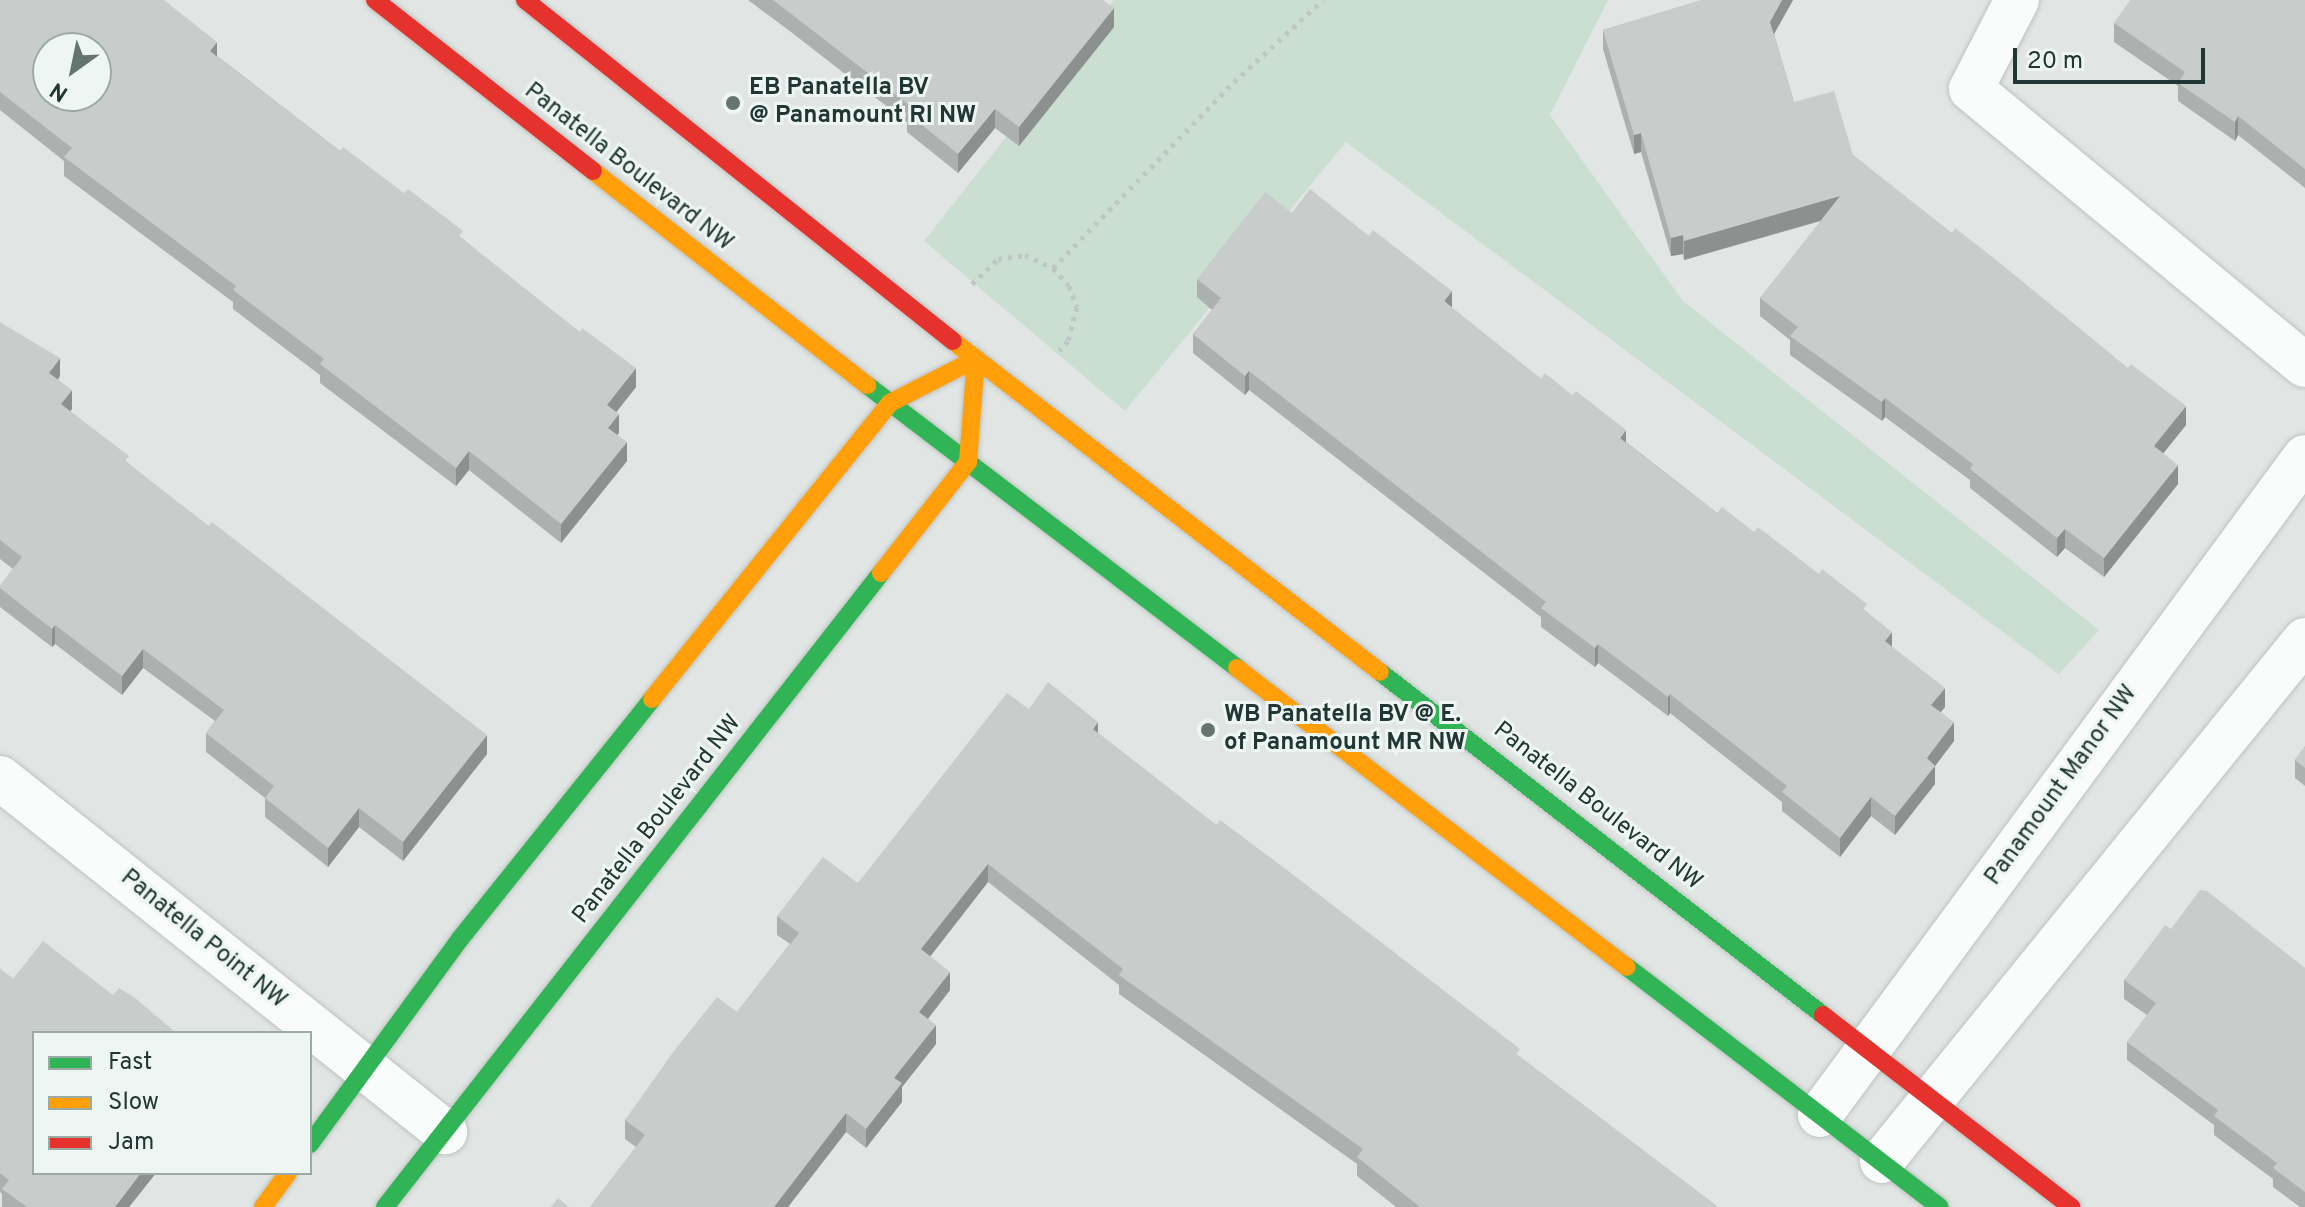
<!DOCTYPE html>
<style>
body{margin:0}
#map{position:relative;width:2305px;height:1207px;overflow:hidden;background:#e1e6e4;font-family:Overpass,sans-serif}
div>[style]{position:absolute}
.green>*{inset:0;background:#cadfd2}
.path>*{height:5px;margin-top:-2.5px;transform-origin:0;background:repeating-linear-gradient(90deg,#bfc7c5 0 4px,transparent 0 10px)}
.roads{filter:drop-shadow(0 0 2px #bec3c1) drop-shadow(0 0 2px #bec3c1)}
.street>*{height:44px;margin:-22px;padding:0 22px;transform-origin:22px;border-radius:22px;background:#fafbfb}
.fast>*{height:18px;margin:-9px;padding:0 9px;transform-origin:9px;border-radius:9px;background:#30b455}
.slow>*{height:18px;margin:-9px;padding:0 9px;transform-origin:9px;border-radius:9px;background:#ff9f0a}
.jam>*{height:18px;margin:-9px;padding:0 9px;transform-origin:9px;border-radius:9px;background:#e5322d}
.wall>*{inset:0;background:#acb0af}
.shaded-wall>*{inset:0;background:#8c908e}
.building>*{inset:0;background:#c8cdcb}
.dots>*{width:22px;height:22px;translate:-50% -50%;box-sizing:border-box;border:4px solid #eef6f3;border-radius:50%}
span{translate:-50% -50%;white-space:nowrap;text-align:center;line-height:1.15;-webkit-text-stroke:6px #eef6f3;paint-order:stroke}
.poi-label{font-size:24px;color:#213733;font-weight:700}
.left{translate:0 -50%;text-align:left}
.street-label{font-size:24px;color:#213733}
.legend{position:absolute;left:32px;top:1031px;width:280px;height:144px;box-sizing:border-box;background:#eef6f3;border:2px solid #9caaa6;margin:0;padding:10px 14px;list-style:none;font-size:24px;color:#213733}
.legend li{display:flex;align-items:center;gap:16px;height:40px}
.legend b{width:40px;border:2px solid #9caaa6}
.north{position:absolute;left:32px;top:32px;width:80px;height:80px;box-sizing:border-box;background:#eef6f3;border:2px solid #9caaa6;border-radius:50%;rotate:213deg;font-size:22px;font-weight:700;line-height:32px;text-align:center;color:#213733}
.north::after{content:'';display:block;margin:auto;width:28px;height:36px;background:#647471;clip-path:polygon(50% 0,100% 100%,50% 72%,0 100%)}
.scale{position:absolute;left:2013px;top:48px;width:192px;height:36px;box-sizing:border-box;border:4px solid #213733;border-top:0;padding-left:10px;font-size:24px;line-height:28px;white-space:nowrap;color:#213733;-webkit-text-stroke:6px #eef6f3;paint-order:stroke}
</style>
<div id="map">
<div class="green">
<i style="clip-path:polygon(1114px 0,1608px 0,1550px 115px,1683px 301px,2099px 630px,2059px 674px,1346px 142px,1125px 411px,924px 241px)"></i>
</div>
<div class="path">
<i style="left:1053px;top:268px;width:260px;rotate:-45.8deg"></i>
<i style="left:1234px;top:82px;width:121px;rotate:-42.7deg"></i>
<i style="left:972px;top:284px;width:36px;rotate:-44deg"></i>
<i style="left:998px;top:259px;width:27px;rotate:-8deg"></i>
<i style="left:1025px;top:255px;width:31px;rotate:25deg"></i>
<i style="left:1053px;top:268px;width:24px;rotate:48deg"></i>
<i style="left:1069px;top:286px;width:22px;rotate:69deg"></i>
<i style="left:1077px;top:307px;width:35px;rotate:105deg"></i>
<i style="left:1068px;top:341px;width:13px;rotate:132deg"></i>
</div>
<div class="roads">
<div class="street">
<i style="left:2017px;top:0;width:100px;rotate:117.3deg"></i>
<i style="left:1971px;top:89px;width:433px;rotate:39.6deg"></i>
<i style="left:0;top:778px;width:569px;rotate:38.5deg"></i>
<i style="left:1820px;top:1115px;width:817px;rotate:-53.61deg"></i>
<i style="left:1882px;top:1161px;width:671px;rotate:-50.93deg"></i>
</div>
<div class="fast">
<i style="left:867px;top:385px;width:466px;rotate:37.4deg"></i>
<i style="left:1380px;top:672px;width:560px;rotate:37.75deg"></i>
<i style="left:1627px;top:967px;width:394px;rotate:37.5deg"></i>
<i style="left:310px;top:1144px;width:254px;rotate:-53.8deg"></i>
<i style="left:460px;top:939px;width:307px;rotate:-51.3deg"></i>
<i style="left:385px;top:1207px;width:805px;rotate:-51.96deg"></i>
</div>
<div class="slow">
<i style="left:593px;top:171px;width:348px;rotate:38deg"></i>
<i style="left:953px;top:341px;width:540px;rotate:37.78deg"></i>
<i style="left:881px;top:573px;width:141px;rotate:-51.9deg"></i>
<i style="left:968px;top:462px;width:103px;rotate:-85.6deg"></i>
<i style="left:1237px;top:668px;width:491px;rotate:37.5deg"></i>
<i style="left:652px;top:699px;width:380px;rotate:-51.2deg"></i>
<i style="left:890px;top:403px;width:97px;rotate:-27.1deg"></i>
<i style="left:263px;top:1207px;width:42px;rotate:-53.7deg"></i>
</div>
<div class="jam">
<i style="left:375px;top:0;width:277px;rotate:38.1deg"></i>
<i style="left:525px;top:0;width:547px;rotate:38.55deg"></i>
<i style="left:1823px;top:1015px;width:314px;rotate:37.7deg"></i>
</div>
</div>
<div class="wall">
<i style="clip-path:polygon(0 0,217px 56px,340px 151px,463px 239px,636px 387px,616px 412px,619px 433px,617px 435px,627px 461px,561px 543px,469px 470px,456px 486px,320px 383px,320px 375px,233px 309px,233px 302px,64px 176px,64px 161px,0 110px)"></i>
<i style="clip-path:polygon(748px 0,1103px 0,1114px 27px,1019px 146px,995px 128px,958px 173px,907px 132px,907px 122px,791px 32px)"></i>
<i style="clip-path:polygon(1702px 0,1793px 0,1774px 34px,1794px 102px,1853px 155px,2186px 425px,2163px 453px,2178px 484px,2104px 577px,2065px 548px,2057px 557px,1970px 488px,1970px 480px,1885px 417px,1882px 421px,1790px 355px,1790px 340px,1760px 316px,1760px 298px,1821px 221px,1684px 260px,1683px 254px,1671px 256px,1641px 152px,1634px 154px,1603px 49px,1603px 30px)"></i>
<i style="clip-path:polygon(2305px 0,2305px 188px,2238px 135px,2235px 141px,2178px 101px,2178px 86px,2114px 42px,2114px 23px)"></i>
<i style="clip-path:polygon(1292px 213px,1452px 308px,1541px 379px,1626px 442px,1717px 513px,1754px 532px,1867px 612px,1892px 647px,1945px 707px,1941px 712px,1954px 741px,1935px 766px,1935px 784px,1895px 835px,1871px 816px,1840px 857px,1782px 811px,1782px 802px,1670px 713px,1668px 716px,1598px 663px,1595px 667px,1541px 627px,1541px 617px,1249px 390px,1245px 395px,1193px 353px,1193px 334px,1212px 310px,1197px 297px,1197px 279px)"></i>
<i style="clip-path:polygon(0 322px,60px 376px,58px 380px,72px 409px,70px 411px,129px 464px,487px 754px,403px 861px,359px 827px,328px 867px,265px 817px,265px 798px,206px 752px,206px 733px,215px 721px,143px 668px,122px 695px,55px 644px,52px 647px,0 607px,0 586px,13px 569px,0 559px)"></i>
<i style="clip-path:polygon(1029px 709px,1098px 733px,1216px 825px,1520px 1057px,1718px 1207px,1396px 1207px,1357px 1176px,1357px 1164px,1119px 994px,1119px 985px,988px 882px,930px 957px,950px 990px,928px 1019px,936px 1044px,902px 1087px,902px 1102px,866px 1148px,846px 1132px,788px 1207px,590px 1207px,636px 1147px,625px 1139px,625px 1120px,737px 1012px,790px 944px,777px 935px,777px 916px,858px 883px)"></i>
<i style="clip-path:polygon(2305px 746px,2305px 786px,2295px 778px,2295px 760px)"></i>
<i style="clip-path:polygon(2171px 929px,2305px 968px,2305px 1207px,2300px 1207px,2273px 1187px,2273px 1179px,2214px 1135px,2214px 1125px,2127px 1060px,2127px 1042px,2147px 1015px,2124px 999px,2124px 980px)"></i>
<i style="clip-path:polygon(0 969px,13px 979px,113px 995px,174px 1033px,34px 1033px,156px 1173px,129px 1207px,2px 1207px,2px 1194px,0 1192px)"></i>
</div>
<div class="shaded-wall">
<i style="clip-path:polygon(1782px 0,1793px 0,1770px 41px,1770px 22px)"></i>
<i style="clip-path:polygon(1114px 8px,1114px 27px,1019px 146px,1019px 127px)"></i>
<i style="clip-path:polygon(217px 42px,217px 61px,210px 51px)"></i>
<i style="clip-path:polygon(995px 109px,995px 128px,958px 173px,958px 154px)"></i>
<i style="clip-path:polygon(2238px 116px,2238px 135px,2235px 141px,2235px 122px)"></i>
<i style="clip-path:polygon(1641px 133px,1641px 152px,1634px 154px,1634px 135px)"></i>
<i style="clip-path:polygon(1840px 196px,1840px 215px,1684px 260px,1684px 241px)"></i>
<i style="clip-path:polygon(1683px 235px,1683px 254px,1671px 256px,1671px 238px)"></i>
<i style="clip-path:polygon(1452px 291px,1452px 310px,1444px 301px)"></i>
<i style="clip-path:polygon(60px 358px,60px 376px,49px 391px,49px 373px)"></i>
<i style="clip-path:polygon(636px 368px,636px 387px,607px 424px,607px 405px)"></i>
<i style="clip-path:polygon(1249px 371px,1249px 390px,1245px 395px,1245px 376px)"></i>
<i style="clip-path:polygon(72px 390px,72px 409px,61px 423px,61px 404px)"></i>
<i style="clip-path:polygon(1885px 398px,1885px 417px,1882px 421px,1882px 402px)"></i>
<i style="clip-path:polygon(2186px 406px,2186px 425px,2154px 465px,2154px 446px)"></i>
<i style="clip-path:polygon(619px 414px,619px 433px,608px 446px,608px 428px)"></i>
<i style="clip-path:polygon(1626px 430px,1626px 449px,1620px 438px)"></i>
<i style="clip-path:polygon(627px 442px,627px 461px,561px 543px,561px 524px)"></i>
<i style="clip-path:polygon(469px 451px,469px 470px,456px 486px,456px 468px)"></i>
<i style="clip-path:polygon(2178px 465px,2178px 484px,2104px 577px,2104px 558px)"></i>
<i style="clip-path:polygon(2065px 529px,2065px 548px,2057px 557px,2057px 538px)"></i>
<i style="clip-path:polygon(55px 625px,55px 644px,52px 647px,52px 629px)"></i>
<i style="clip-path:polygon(1892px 632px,1892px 651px,1885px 641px)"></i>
<i style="clip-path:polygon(1598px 644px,1598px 663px,1595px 667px,1595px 648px)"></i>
<i style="clip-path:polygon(143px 649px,143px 668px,122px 695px,122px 676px)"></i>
<i style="clip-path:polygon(1945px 688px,1945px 707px,1931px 723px,1931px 705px)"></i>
<i style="clip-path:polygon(1670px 694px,1670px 713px,1668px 716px,1668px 697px)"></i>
<i style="clip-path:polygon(1098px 722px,1098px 740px,1093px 729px)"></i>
<i style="clip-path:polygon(1954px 722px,1954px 741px,1935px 766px,1935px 784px,1895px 835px,1895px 816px,1927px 758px)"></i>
<i style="clip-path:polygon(487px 735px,487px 754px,403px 861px,403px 842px)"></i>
<i style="clip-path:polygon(1871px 797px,1871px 816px,1840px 857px,1840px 838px)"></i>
<i style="clip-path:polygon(359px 808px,359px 827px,328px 867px,328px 848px)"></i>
<i style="clip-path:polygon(988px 864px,988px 882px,921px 968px,921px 949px)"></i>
<i style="clip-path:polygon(950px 972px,950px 990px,919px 1030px,919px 1012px)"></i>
<i style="clip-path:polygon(936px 1025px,936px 1044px,902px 1087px,902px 1102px,866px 1148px,866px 1129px,894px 1078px)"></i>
<i style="clip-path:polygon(846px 1113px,846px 1132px,788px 1207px,774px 1207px)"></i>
<i style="clip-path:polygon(141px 1173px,156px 1173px,129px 1207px,115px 1207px)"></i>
</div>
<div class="building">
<i style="clip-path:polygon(evenodd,0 0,164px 0,217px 42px,210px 51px,340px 151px,343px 147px,404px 193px,408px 189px,463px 231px,459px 236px,580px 332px,582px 328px,636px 368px,607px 405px,619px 414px,608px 428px,627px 442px,561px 524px,469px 451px,456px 468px,320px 364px,324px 359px,233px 290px,236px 286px,64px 157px,72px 148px,0 92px,0 0,48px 48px,96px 48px,96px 96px,48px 96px,48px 48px)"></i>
<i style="clip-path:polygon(773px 0,1103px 0,1114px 8px,1019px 127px,995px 109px,958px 154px,907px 113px,912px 107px)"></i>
<i style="clip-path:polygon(1702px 0,1782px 0,1770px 22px,1794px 102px,1834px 91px,1853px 155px,1952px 233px,1955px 228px,1995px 259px,2128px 368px,2131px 364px,2186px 406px,2154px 446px,2178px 465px,2104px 558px,2065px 529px,2057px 538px,1970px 469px,1973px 464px,1885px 398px,1882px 402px,1790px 336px,1798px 327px,1760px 298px,1840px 196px,1684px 241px,1683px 235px,1671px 238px,1641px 133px,1634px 135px,1603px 30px)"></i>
<i style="clip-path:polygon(2130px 0,2305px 0,2305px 169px,2238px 116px,2235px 122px,2178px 83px,2185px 72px,2114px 23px)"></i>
<i style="clip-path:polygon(1310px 189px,1369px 236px,1373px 230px,1452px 291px,1444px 301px,1541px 379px,1545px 373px,1572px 395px,1576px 391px,1626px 430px,1620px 438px,1717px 513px,1722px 507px,1754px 532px,1758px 527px,1819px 574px,1822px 569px,1867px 604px,1863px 609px,1892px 632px,1885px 641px,1945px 688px,1931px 705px,1954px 722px,1927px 758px,1935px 766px,1895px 816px,1871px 797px,1840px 838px,1782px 792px,1787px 786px,1670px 694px,1668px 697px,1598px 644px,1595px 648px,1541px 608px,1546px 602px,1249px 371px,1245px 376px,1193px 334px,1221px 298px,1197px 279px,1265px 192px,1292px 213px)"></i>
<i style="clip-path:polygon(0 322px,60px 358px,49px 373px,72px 390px,61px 404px,129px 456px,125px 461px,209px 526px,212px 522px,487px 735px,403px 842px,359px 808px,328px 848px,265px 798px,274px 786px,206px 733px,224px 710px,143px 649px,122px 676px,55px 625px,52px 629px,0 588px,0 586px,22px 557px,0 540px)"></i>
<i style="clip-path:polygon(1048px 682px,1098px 722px,1093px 729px,1216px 825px,1220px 820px,1287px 870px,1520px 1049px,1516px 1054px,1718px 1207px,1420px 1207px,1357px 1157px,1363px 1149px,1119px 975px,1123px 969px,988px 864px,921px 949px,950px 972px,919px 1012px,936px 1025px,894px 1078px,902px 1083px,866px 1129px,846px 1113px,774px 1207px,590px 1207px,645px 1135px,625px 1120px,674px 1051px,717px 997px,737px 1012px,799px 933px,777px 916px,823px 857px,858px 883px,1007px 693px,1029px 709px)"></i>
<i style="clip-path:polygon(2305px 746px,2305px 768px,2295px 760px)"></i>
<i style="clip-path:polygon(2200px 890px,2207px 891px,2305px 968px,2305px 1192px,2273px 1168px,2277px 1163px,2214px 1116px,2218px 1110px,2127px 1042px,2156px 1003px,2124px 980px,2165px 925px,2171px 929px)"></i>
<i style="clip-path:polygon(43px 941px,113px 995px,119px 988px,134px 997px,174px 1031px,173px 1033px,34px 1033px,34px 1173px,141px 1173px,115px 1207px,27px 1207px,2px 1189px,9px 1180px,0 1173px,0 969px,13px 979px)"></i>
<i style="clip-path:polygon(558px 1198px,569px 1207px,551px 1207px)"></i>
</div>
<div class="dots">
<i style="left:733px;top:103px;background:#647471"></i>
<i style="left:1208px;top:730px;background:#647471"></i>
</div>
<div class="poi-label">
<span class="left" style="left:749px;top:103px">EB Panatella BV<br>@ Panamount RI NW</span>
<span class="left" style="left:1224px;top:730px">WB Panatella BV @ E.<br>of Panamount MR NW</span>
</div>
<div class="street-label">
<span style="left:628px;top:168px;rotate:38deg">Panatella Boulevard NW</span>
<span style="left:2062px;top:786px;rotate:-54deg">Panamount Manor NW</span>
<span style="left:1597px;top:807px;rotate:38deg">Panatella Boulevard NW</span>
<span style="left:658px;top:820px;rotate:-52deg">Panatella Boulevard NW</span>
<span style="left:203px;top:940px;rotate:39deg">Panatella Point NW</span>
</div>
<ul class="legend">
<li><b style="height:10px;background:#30b455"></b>Fast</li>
<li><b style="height:10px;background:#ff9f0a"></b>Slow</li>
<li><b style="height:10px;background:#e5322d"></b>Jam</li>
</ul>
<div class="north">N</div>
<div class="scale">20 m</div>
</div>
